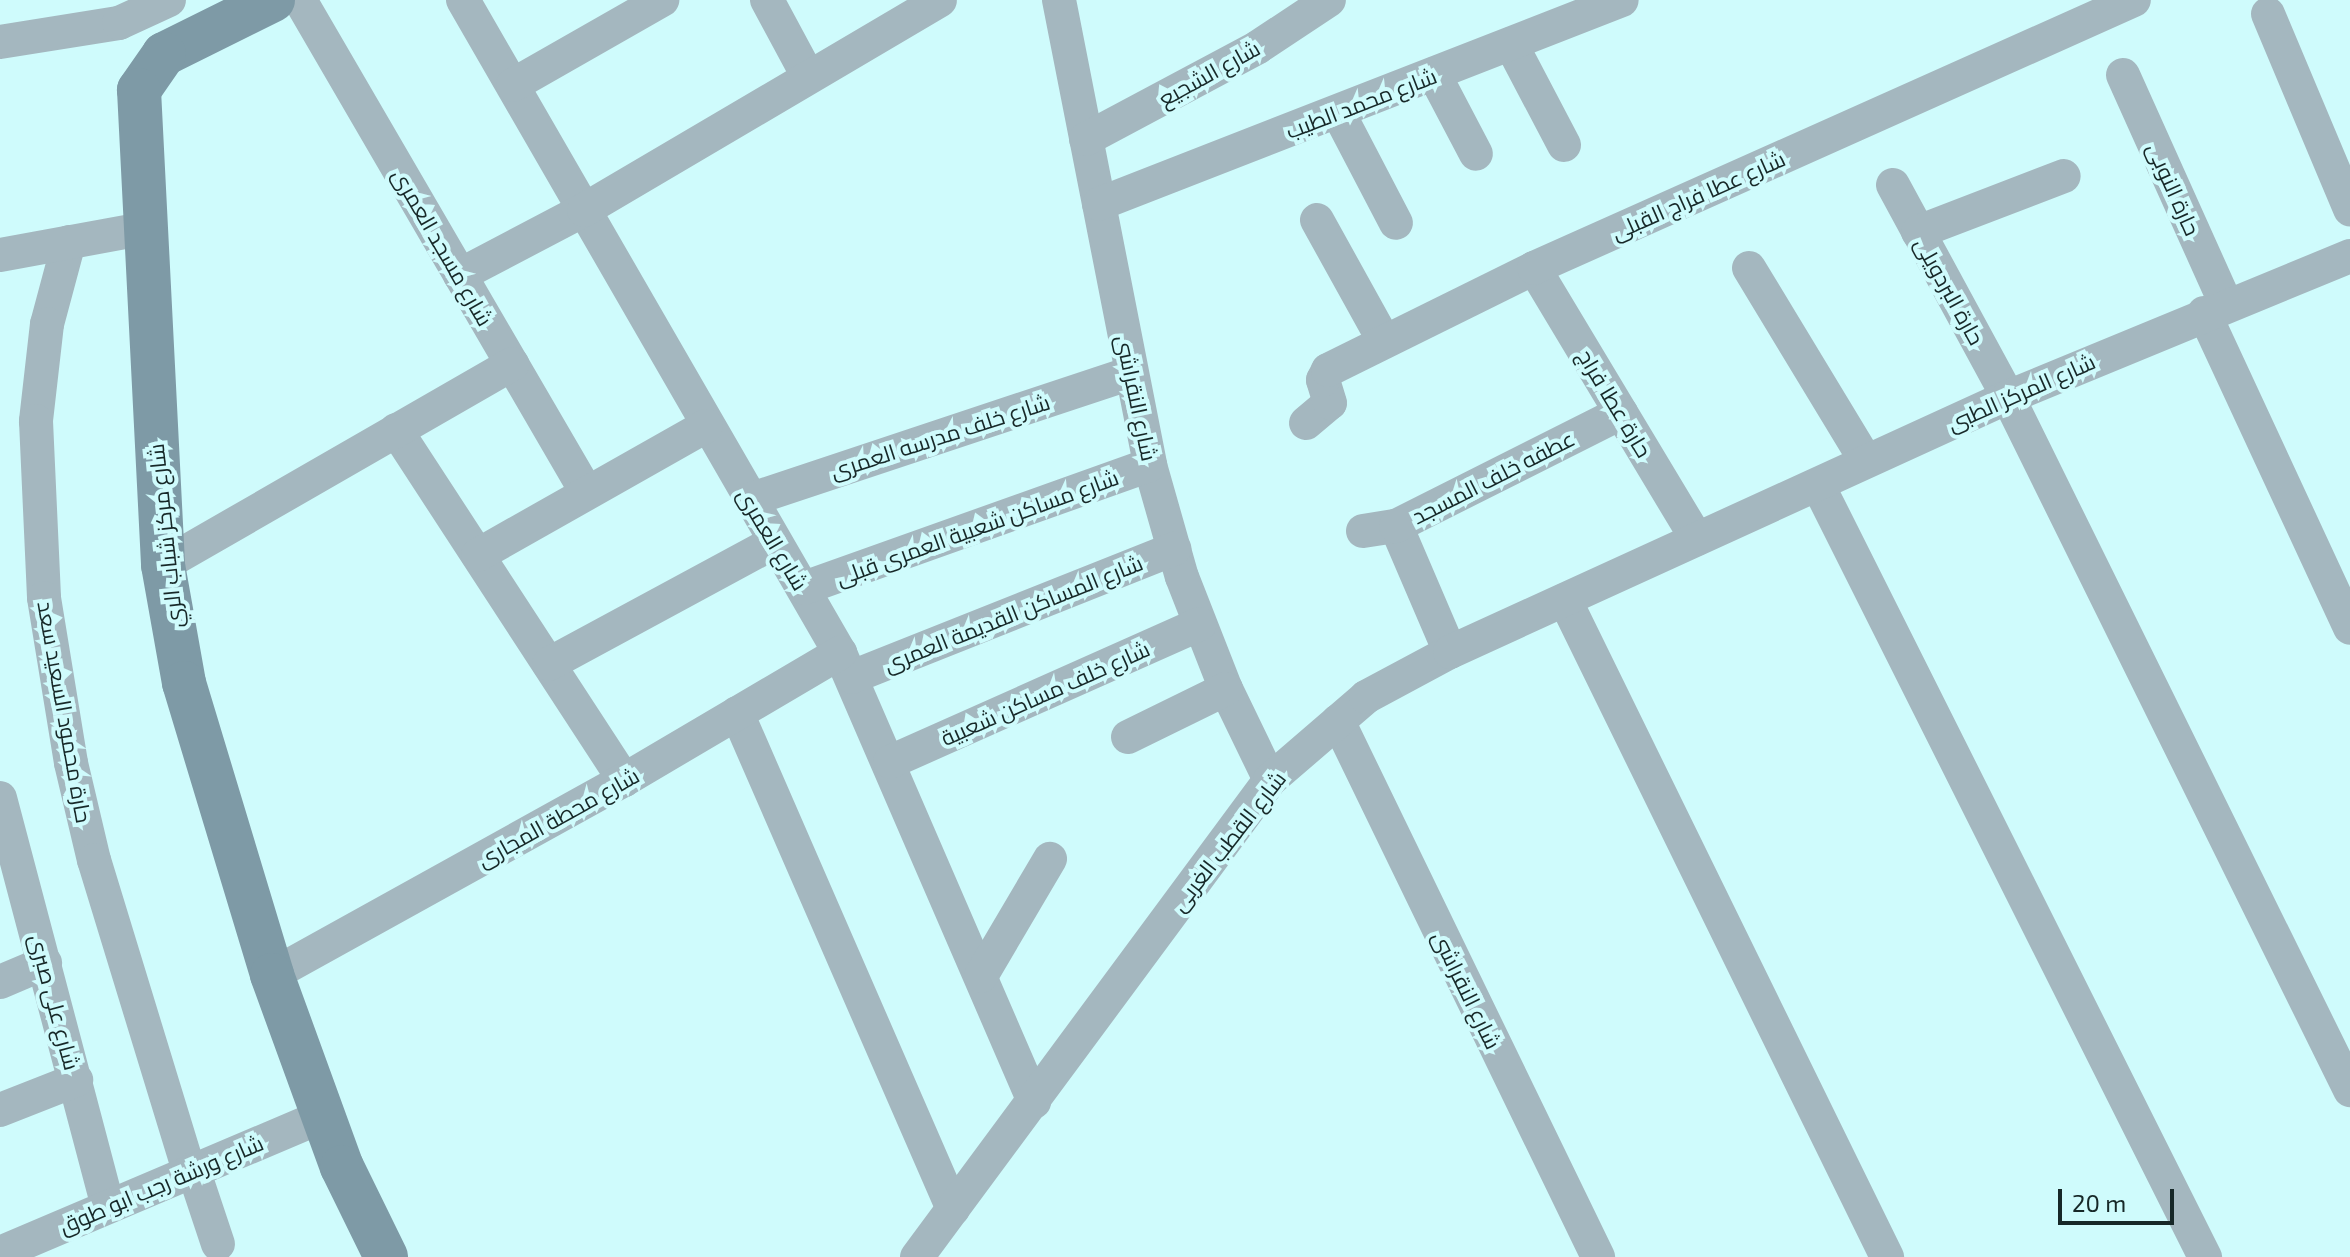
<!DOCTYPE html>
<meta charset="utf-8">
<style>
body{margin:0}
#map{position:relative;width:2350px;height:1257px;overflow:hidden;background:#cffbfc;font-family:"Exo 2",Cairo,sans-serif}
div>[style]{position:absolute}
.street>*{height:34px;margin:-17px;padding:0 17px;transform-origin:17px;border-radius:17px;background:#a4b7bf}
.secondary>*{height:44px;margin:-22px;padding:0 22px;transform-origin:22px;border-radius:22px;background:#7e9aa6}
span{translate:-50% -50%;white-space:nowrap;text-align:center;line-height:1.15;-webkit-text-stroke:8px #cffbfc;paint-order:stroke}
.street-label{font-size:22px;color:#172828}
.scale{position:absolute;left:2058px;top:1189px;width:116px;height:36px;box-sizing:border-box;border:4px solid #172828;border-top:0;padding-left:10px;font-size:24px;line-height:28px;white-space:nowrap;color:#172828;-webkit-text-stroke:6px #cffbfc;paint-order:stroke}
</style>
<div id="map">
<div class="street">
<i style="left:300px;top:0;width:570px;rotate:59.79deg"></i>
<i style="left:463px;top:0;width:754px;rotate:60deg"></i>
<i style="left:840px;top:653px;width:489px;rotate:66.6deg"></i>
<i style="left:767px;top:0;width:86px;rotate:61.7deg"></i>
<i style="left:1059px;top:0;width:474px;rotate:78.9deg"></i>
<i style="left:1150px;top:465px;width:116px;rotate:74.1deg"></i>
<i style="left:1182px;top:577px;width:120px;rotate:68.6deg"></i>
<i style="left:1226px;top:689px;width:101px;rotate:64.2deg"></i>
<i style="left:2268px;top:14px;width:212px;rotate:67.2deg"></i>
<i style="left:0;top:42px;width:121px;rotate:-9.1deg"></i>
<i style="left:119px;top:23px;width:55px;rotate:-24.7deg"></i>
<i style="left:1511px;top:44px;width:114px;rotate:62.3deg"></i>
<i style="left:1434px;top:74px;width:90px;rotate:62.3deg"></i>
<i style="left:2123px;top:75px;width:251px;rotate:65.8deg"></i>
<i style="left:513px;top:85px;width:172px;rotate:-29.7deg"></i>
<i style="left:1338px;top:112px;width:125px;rotate:62.4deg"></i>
<i style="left:1086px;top:139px;width:195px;rotate:-28.1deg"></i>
<i style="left:1258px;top:47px;width:85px;rotate:-33.5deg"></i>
<i style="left:1893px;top:185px;width:241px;rotate:61.5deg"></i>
<i style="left:2008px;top:397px;width:773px;rotate:63.73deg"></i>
<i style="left:1099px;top:204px;width:561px;rotate:-21.31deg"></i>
<i style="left:1317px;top:220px;width:138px;rotate:61deg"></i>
<i style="left:1918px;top:232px;width:156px;rotate:-21deg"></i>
<i style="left:69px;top:242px;width:85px;rotate:105deg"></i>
<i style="left:47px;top:324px;width:98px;rotate:96.5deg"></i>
<i style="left:36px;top:421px;width:177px;rotate:87.4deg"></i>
<i style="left:44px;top:598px;width:167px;rotate:80.7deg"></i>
<i style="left:71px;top:763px;width:100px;rotate:76.7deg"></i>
<i style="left:94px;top:860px;width:325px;rotate:73deg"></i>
<i style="left:0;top:255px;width:149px;rotate:-10.4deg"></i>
<i style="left:1534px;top:268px;width:316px;rotate:59deg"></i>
<i style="left:1749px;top:268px;width:226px;rotate:58.8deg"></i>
<i style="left:460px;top:275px;width:140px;rotate:-27.7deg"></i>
<i style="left:584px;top:210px;width:413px;rotate:-30.5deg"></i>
<i style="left:2204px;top:313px;width:347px;rotate:65.1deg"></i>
<i style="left:1306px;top:423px;width:31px;rotate:-40deg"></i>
<i style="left:1330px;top:403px;width:24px;rotate:-107deg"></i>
<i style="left:1323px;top:380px;width:11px;rotate:-63deg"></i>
<i style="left:1328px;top:370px;width:230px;rotate:-26.3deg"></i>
<i style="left:1534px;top:268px;width:657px;rotate:-24.07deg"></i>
<i style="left:396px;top:430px;width:418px;rotate:56.9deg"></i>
<i style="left:1818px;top:485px;width:864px;rotate:63.38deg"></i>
<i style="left:749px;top:500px;width:403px;rotate:-18.4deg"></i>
<i style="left:1396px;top:526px;width:137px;rotate:66.8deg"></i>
<i style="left:1363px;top:531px;width:33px;rotate:-9deg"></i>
<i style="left:1396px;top:526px;width:252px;rotate:-26.7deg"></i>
<i style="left:478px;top:555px;width:262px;rotate:-29.5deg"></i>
<i style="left:163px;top:565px;width:403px;rotate:-29.9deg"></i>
<i style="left:804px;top:588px;width:367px;rotate:-19.6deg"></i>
<i style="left:1565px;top:600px;width:732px;rotate:63.89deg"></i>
<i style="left:549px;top:664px;width:257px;rotate:-28.4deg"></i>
<i style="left:852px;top:677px;width:347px;rotate:-21.7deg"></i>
<i style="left:737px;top:713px;width:541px;rotate:66.47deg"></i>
<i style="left:1338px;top:721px;width:596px;rotate:64.12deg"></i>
<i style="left:1128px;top:737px;width:109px;rotate:-26.1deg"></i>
<i style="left:890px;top:762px;width:339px;rotate:-24deg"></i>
<i style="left:0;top:798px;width:422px;rotate:75.2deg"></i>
<i style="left:272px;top:975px;width:402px;rotate:-29deg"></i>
<i style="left:624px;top:780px;width:251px;rotate:-30.5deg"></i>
<i style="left:981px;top:976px;width:136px;rotate:-59.5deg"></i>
<i style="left:0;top:982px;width:49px;rotate:-22.9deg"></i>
<i style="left:0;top:1110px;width:82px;rotate:-21.5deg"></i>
<i style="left:193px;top:1169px;width:79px;rotate:71.6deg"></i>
<i style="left:0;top:1253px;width:350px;rotate:-23deg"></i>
<i style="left:917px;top:1257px;width:593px;rotate:-53.5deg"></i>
<i style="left:1270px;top:780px;width:127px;rotate:-40.8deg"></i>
<i style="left:1366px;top:697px;width:95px;rotate:-28.2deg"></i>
<i style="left:1450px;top:652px;width:614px;rotate:-24.56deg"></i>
<i style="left:2008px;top:397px;width:370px;rotate:-22.4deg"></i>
</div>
<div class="secondary">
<i style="left:273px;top:0;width:122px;rotate:153.6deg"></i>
<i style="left:164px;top:54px;width:44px;rotate:124.8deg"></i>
<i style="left:139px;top:90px;width:476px;rotate:87.1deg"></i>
<i style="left:163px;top:565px;width:120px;rotate:79.9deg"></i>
<i style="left:184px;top:683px;width:305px;rotate:73.2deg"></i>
<i style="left:272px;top:975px;width:204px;rotate:70deg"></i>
<i style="left:342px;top:1167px;width:100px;rotate:63.9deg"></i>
</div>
<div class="street-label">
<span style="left:1209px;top:73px;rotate:-29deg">شارع الشجيع</span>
<span style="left:1361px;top:103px;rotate:-21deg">شارع محمد الطيب</span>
<span style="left:2174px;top:189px;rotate:66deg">حارة النوبى</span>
<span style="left:1698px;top:195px;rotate:-24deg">شارع عطا فراج القبلى</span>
<span style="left:443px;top:247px;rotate:60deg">شارع مسجد العمرى</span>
<span style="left:1950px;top:291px;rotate:61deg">حارة البردويلى</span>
<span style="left:2021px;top:392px;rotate:-24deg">شارع المركز الطبى</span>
<span style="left:1137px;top:398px;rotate:78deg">شارع النقراشى</span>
<span style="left:1615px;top:403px;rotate:59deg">حارة عطا فراج</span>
<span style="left:940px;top:436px;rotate:-18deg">شارع خلف مدرسه العمرى</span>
<span style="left:1493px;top:477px;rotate:-27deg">عطفه خلف المسجد</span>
<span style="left:977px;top:527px;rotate:-20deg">شارع مساكن شعبية العمرى قبلى</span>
<span style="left:165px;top:536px;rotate:-96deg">شارع مركز شباب الري</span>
<span style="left:773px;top:539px;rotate:59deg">شارع العمرى</span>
<span style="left:1013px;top:613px;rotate:-22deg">شارع المساكن القديمة العمرى</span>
<span style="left:1045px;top:693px;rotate:-24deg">شارع خلف مساكن شعبية</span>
<span style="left:65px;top:712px;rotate:80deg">حارة محمود السعيد سعد</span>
<span style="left:558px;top:817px;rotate:-29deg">شارع محطة المجارى</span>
<span style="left:1228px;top:841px;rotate:-52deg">شارع القطب الغربى</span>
<span style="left:1467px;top:990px;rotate:64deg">شارع النقراشى</span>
<span style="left:55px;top:1002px;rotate:75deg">شارع على صبرى</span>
<span style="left:161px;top:1184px;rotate:-23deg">شارع ورشة رجب ابو طوق</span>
</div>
<div class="scale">20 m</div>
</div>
